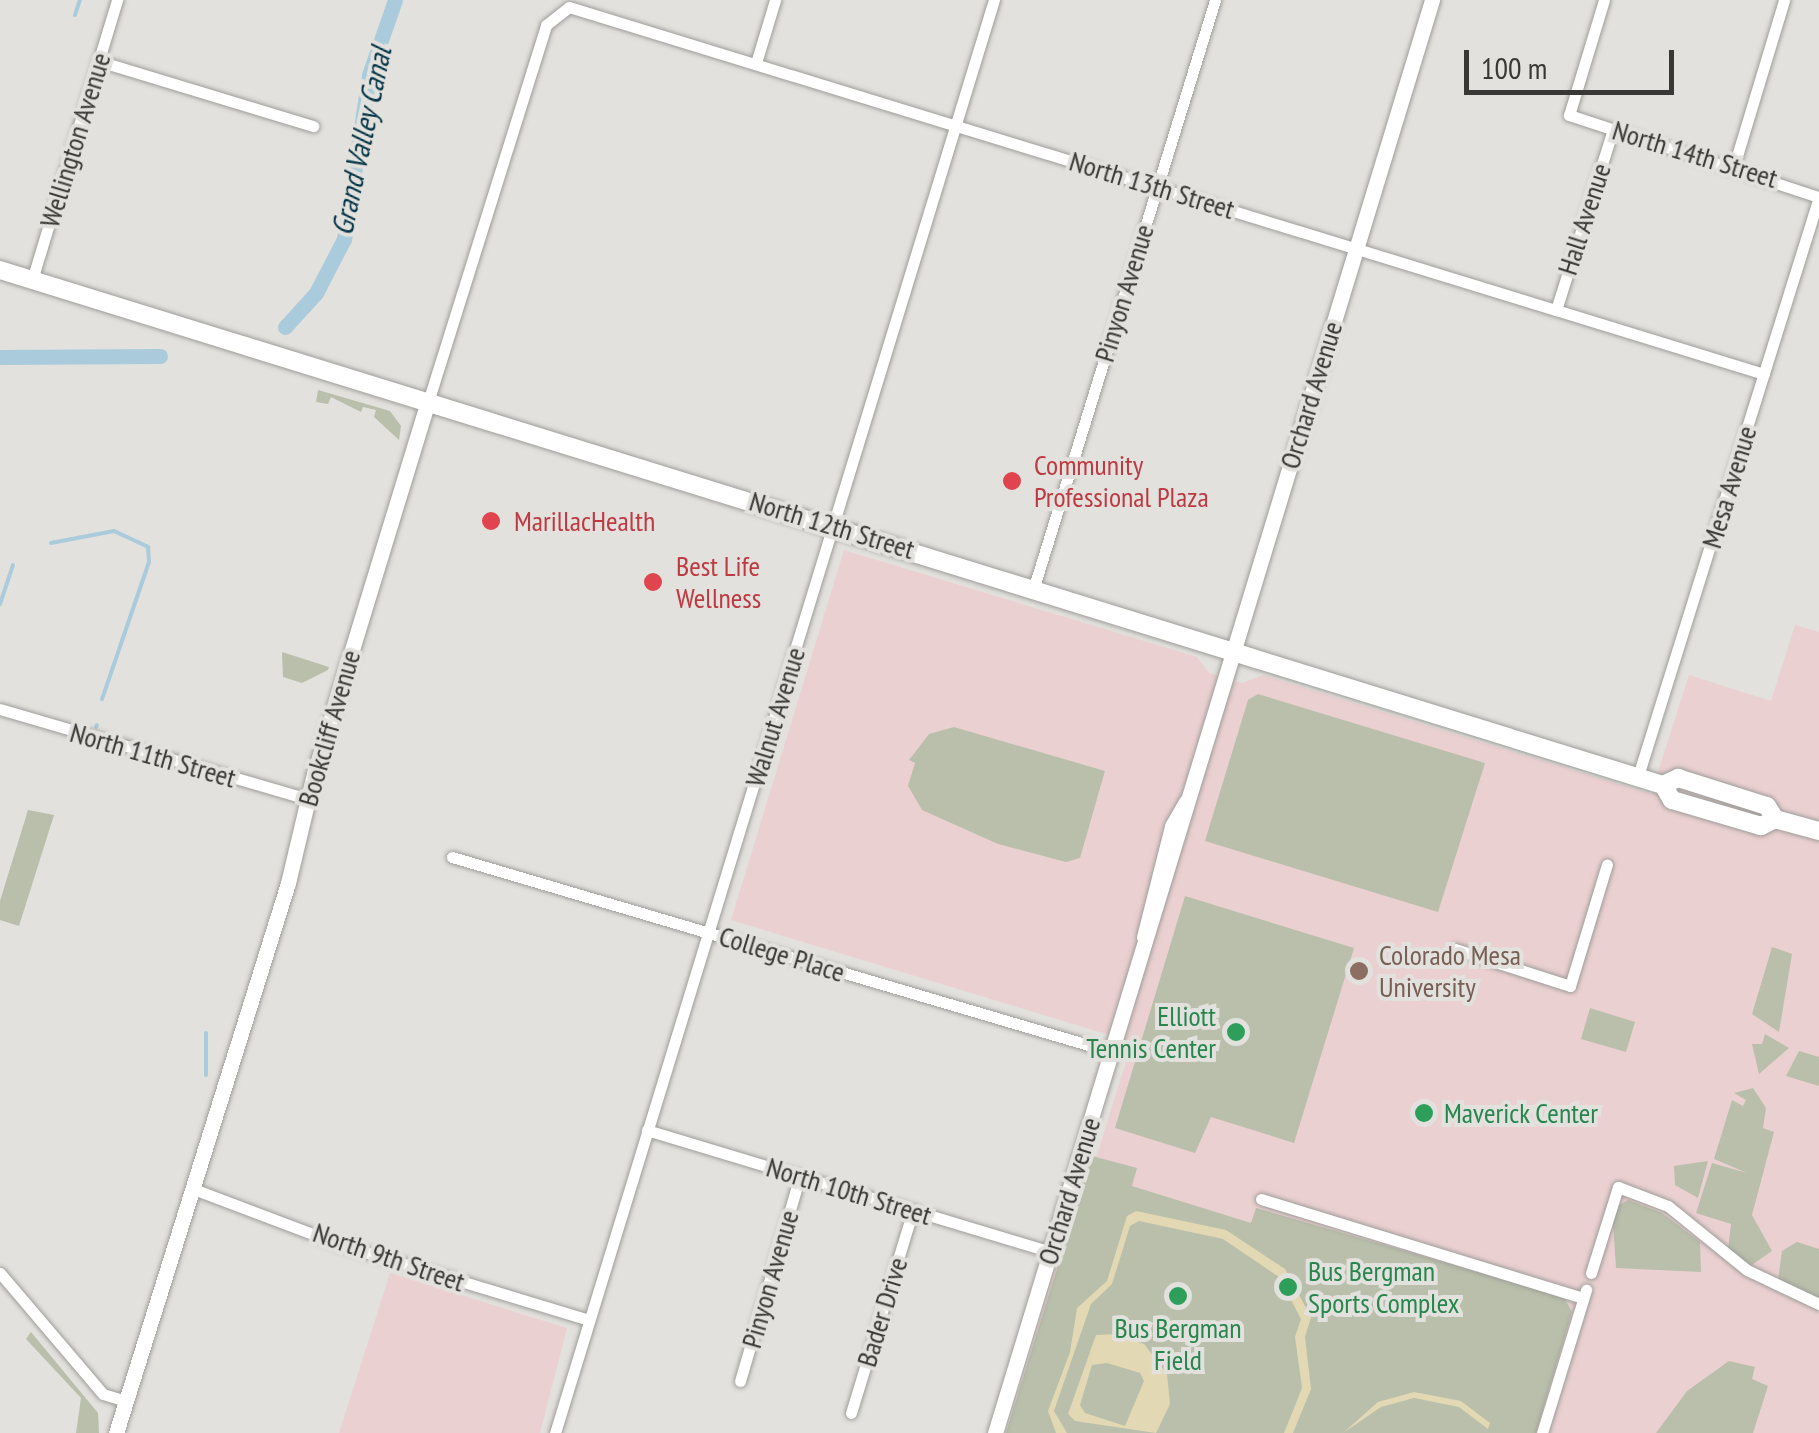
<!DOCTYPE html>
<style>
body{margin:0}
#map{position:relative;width:1819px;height:1433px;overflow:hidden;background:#e2e1dd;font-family:"PT Sans Narrow",sans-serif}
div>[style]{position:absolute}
.education>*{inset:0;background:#ebd0d1}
.green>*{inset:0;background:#b9bfaa}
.sand>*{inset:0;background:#e2d8b3}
.stream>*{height:4px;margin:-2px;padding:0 2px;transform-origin:2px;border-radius:2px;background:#aacbdb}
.canal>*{height:15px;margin:-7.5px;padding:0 7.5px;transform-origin:7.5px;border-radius:7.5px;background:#aacbdb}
.roads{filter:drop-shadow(0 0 2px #9e9d9a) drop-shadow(0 0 2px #9e9d9a)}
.street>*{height:11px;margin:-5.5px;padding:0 5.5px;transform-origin:5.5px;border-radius:5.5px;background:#fff}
.secondary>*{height:15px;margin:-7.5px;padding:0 7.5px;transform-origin:7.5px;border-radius:7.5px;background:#fff}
.primary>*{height:18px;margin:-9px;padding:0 9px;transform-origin:9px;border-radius:9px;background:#fff}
.dots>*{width:28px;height:28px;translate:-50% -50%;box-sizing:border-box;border:5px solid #e2e1dd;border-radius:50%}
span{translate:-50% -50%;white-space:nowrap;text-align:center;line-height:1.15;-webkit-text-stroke:8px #e2e1dd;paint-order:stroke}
.street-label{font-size:28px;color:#383836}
.health-label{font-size:28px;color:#be3a42}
.left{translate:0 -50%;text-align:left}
.education-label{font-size:28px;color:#785e54}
.leisure-label{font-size:28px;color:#27864d}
.right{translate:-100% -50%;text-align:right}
.water-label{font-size:30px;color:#033446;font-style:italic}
.scale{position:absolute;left:1464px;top:50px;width:210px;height:45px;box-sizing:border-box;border:5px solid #383836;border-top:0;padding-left:12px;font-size:30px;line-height:35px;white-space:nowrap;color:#383836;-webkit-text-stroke:8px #e2e1dd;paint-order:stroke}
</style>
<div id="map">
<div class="education">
<i style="clip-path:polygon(844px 550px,1197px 657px,1209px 673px,1242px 683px,1263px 675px,1651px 794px,1689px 675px,1771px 701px,1795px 625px,1819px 632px,1819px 1433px,1006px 1433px,1088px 1159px,1097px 1155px,1132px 1042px,731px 920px)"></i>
<i style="clip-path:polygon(390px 1273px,567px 1328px,540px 1433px,339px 1433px)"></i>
</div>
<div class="green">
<i style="clip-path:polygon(318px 390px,390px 411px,401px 426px,399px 440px,374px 417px,376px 410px,363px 407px,361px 412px,331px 397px,328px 404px,316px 402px)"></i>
<i style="clip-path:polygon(282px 652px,329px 667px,328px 670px,302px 683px,283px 677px)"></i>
<i style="clip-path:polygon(1258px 694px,1485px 763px,1438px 912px,1205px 841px,1248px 700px)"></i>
<i style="clip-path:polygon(954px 727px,1105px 771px,1080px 858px,1066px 862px,998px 844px,922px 810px,908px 786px,915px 763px,909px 760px,929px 734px)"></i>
<i style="clip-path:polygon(28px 810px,54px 815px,19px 926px,0 920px,0 901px)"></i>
<i style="clip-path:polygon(1185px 896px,1354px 948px,1294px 1143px,1211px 1117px,1195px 1153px,1115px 1128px)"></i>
<i style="clip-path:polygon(1772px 947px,1792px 954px,1779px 1032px,1752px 1014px)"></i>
<i style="clip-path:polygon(1590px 1008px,1635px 1022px,1626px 1052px,1581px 1039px)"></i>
<i style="clip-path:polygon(1765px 1034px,1789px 1048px,1759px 1074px,1752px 1044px,1762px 1044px)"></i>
<i style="clip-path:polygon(1799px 1051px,1819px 1057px,1819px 1086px,1786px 1076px)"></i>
<i style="clip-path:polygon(1753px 1088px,1766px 1108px,1763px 1128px,1774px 1132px,1752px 1215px,1772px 1251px,1750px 1266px,1728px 1250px,1731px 1224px,1696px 1213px,1712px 1163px,1747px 1173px,1714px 1159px,1732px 1100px,1743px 1106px,1746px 1100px,1734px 1093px)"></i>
<i style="clip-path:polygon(1092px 1156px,1137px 1168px,1132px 1186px,1251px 1223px,1256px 1208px,1564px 1297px,1572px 1312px,1536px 1433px,1006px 1433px)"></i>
<i style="clip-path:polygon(1708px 1161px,1698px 1198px,1675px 1185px,1674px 1166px)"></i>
<i style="clip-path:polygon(1628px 1200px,1662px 1213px,1700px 1242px,1701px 1272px,1616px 1268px,1613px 1222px,1618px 1206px)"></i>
<i style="clip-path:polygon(1797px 1242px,1819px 1249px,1819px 1298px,1778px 1280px,1782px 1251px)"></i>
<i style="clip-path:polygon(31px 1332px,98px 1413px,99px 1433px,76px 1433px,81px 1398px,26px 1339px)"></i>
<i style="clip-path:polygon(1729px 1361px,1755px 1367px,1752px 1379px,1768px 1386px,1753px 1433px,1656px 1433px,1687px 1391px)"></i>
</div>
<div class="sand">
<i style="clip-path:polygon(1136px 1211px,1226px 1230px,1285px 1269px,1311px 1317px,1305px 1337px,1311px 1389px,1293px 1433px,1284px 1433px,1302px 1388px,1295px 1337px,1301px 1319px,1279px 1277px,1223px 1239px,1139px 1221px,1130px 1226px,1112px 1284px,1091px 1304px,1054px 1411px,1067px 1433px,1056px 1433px,1048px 1411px,1070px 1352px,1077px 1308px,1107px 1281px,1127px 1216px)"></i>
<i style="clip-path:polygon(evenodd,1116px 1334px,1144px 1344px,1167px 1374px,1170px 1404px,1156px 1433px,1075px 1421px,1068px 1414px,1096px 1335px,1116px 1334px,1107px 1363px,1140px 1373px,1144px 1381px,1125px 1426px,1085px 1413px,1080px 1405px,1092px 1365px,1107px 1363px)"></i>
<i style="clip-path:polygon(1414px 1392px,1461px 1401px,1490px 1423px,1488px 1429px,1459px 1407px,1414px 1398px,1381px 1407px,1343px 1433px,1378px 1402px)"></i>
</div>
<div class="stream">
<i style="left:75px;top:15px;width:16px;rotate:-72deg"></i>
<i style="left:51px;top:543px;width:64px;rotate:-10.8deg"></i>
<i style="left:114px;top:531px;width:38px;rotate:25deg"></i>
<i style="left:148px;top:547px;width:15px;rotate:86deg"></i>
<i style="left:149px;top:562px;width:145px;rotate:108.9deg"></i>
<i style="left:0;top:604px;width:41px;rotate:-71.6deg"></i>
<i style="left:96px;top:727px;width:2px;rotate:-63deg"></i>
<i style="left:206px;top:1075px;width:42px;rotate:-90deg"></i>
</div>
<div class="canal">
<i style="left:285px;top:327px;width:46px;rotate:-47.6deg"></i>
<i style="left:316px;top:293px;width:61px;rotate:-62.6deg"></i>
<i style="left:344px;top:239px;width:166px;rotate:-81.3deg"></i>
<i style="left:369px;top:75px;width:79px;rotate:-70.9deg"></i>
<i style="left:0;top:357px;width:160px;rotate:-0.4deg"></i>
</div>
<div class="roads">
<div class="street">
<i style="left:1604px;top:0;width:120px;rotate:106.9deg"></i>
<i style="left:1569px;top:115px;width:263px;rotate:18.2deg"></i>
<i style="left:1819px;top:197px;width:607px;rotate:107.36deg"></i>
<i style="left:99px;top:61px;width:224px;rotate:16.9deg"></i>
<i style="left:756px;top:63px;width:66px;rotate:-73.2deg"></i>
<i style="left:1734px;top:166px;width:173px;rotate:-73.2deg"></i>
<i style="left:32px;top:280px;width:293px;rotate:-73.1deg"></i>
<i style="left:1556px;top:310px;width:190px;rotate:-72.5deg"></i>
<i style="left:428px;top:402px;width:395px;rotate:-72.6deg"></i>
<i style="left:546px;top:25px;width:29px;rotate:-38deg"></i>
<i style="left:569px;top:7px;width:1250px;rotate:17.07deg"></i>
<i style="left:1034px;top:587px;width:614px;rotate:-72.86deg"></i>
<i style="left:0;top:709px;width:320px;rotate:16.3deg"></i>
<i style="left:452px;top:857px;width:688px;rotate:16.46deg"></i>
<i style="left:1455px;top:949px;width:121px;rotate:17.8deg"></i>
<i style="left:1570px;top:986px;width:127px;rotate:-73.1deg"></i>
<i style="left:647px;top:1130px;width:421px;rotate:16.8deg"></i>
<i style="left:191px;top:1188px;width:158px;rotate:20.7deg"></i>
<i style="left:339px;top:1244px;width:261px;rotate:16.9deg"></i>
<i style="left:1261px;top:1199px;width:337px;rotate:17.1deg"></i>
<i style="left:0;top:1273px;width:159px;rotate:49.6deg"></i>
<i style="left:103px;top:1394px;width:24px;rotate:17deg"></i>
<i style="left:1591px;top:1273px;width:90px;rotate:-72.6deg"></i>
<i style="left:1618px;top:1187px;width:53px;rotate:20.8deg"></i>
<i style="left:1668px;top:1206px;width:102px;rotate:39deg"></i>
<i style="left:1747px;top:1270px;width:80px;rotate:25.3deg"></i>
<i style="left:740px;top:1381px;width:214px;rotate:-73.7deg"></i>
<i style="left:851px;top:1413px;width:212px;rotate:-73deg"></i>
<i style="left:555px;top:1433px;width:1499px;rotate:-72.97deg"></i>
<i style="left:1542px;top:1433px;width:150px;rotate:-72.9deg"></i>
</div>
<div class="secondary">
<i style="left:1144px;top:937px;width:114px;rotate:-75.8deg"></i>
<i style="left:1172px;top:826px;width:28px;rotate:-60deg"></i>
<i style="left:116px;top:1433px;width:576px;rotate:-72.63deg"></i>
<i style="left:288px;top:883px;width:112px;rotate:-76.6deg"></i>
<i style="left:314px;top:774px;width:389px;rotate:-73deg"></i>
<i style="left:995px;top:1433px;width:1498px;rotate:-73.04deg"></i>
</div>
<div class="primary">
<i style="left:0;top:270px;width:1741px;rotate:17.21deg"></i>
<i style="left:1775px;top:819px;width:16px;rotate:153deg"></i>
<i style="left:1761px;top:826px;width:93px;rotate:-163.7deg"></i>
<i style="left:1672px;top:800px;width:17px;rotate:-121deg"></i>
<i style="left:1663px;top:785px;width:17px;rotate:-25deg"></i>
<i style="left:1678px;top:778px;width:93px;rotate:17.5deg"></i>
<i style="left:1767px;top:806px;width:15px;rotate:58deg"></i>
<i style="left:1775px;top:819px;width:46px;rotate:15.3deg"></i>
</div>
</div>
<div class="dots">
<i style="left:1012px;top:481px;background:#e0444e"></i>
<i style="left:491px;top:521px;background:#e0444e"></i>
<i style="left:653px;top:582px;background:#e0444e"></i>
<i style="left:1359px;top:971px;background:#8d6e63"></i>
<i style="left:1236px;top:1032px;background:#2e9e5b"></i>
<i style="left:1424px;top:1113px;background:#2e9e5b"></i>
<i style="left:1288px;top:1287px;background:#2e9e5b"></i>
<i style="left:1178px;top:1296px;background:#2e9e5b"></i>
</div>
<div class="street-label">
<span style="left:75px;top:140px;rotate:-73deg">Wellington Avenue</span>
<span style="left:1695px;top:154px;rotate:17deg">North 14th Street</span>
<span style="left:1152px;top:185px;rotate:17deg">North 13th Street</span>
<span style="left:1584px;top:219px;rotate:-72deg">Hall Avenue</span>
<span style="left:1124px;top:293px;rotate:-73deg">Pinyon Avenue</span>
<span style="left:1311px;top:395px;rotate:-73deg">Orchard Avenue</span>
<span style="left:1729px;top:487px;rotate:-73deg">Mesa Avenue</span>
<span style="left:832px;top:525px;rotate:17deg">North 12th Street</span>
<span style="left:775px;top:717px;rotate:-73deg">Walnut Avenue</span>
<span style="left:329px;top:728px;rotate:-74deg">Bookcliff Avenue</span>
<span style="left:153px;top:755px;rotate:16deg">North 11th Street</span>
<span style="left:782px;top:954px;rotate:17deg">College Place</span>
<span style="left:849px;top:1191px;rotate:17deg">North 10th Street</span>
<span style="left:1069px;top:1191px;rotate:-73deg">Orchard Avenue</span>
<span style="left:389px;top:1257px;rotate:19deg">North 9th Street</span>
<span style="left:770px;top:1279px;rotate:-74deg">Pinyon Avenue</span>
<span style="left:882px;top:1312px;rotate:-73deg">Bader Drive</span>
</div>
<div class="health-label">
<span class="left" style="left:1034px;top:481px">Community<br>Professional Plaza</span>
<span class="left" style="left:514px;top:521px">MarillacHealth</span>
<span class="left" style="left:676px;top:582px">Best Life<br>Wellness</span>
</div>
<div class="education-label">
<span class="left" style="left:1379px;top:971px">Colorado Mesa<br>University</span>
</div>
<div class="leisure-label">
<span class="right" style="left:1216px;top:1032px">Elliott<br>Tennis Center</span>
<span class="left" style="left:1444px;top:1113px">Maverick Center</span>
<span class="left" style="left:1308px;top:1287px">Bus Bergman<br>Sports Complex</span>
<span style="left:1178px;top:1344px">Bus Bergman<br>Field</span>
</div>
<div class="water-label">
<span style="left:361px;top:141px;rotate:-78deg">Grand Valley Canal</span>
</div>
<div class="scale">100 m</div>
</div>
